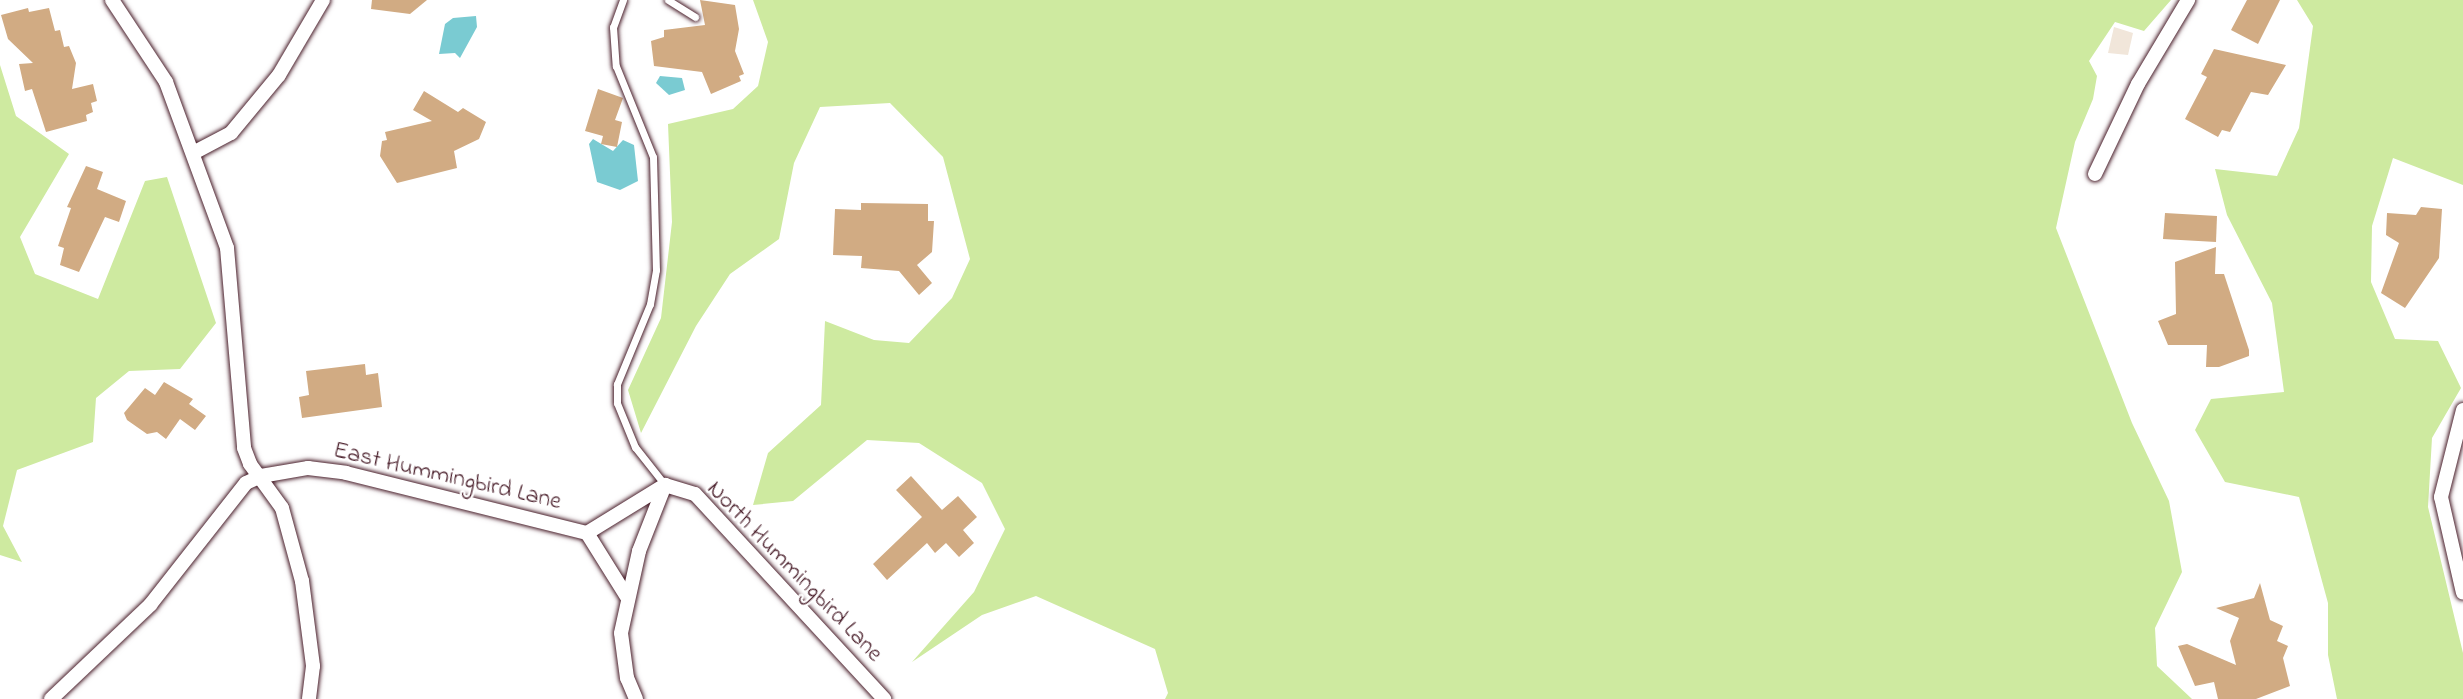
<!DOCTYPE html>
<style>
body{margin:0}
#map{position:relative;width:2463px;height:699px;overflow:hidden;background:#fff;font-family:"Indie Flower",sans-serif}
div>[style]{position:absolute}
.built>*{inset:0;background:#f1e6da}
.green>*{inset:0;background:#ceeaa0}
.water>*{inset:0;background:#7acbd2}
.building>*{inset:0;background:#d1ab83}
.roads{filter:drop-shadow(0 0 2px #4a1f2b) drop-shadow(0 0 2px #4a1f2b)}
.lane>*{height:7px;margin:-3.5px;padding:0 3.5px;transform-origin:3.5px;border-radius:3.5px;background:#fff}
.street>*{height:14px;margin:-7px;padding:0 7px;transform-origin:7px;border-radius:7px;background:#fff}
span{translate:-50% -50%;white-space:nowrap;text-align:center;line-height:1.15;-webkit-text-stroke:4.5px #fff;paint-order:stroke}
.street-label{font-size:24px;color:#4a1f2b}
</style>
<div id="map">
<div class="built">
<i style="clip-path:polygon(2114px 27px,2133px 33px,2128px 55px,2108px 53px)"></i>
</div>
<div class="green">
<i style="clip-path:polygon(753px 0,2171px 0,2144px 31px,2115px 22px,2089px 61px,2097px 76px,2093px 99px,2075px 142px,2056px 228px,2132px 423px,2169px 501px,2182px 572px,2155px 628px,2157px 666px,2192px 699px,1165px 699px,1168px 693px,1155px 649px,1036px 596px,982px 615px,912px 662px,974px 592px,1005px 529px,982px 483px,919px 443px,867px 440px,793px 501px,753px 505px,768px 453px,821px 405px,825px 321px,874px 340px,909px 343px,952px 298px,970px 259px,943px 157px,890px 103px,820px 107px,794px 163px,779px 239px,730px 274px,696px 326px,641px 433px,628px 390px,661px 318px,672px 222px,668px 124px,733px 109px,758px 86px,768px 42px)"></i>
<i style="clip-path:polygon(2297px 0,2463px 0,2463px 185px,2393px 158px,2372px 226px,2371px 282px,2395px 339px,2438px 341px,2461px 388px,2432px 438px,2428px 507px,2463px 653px,2463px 699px,2337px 699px,2328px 655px,2328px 603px,2299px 497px,2225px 482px,2195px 430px,2211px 399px,2284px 392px,2272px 303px,2227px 215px,2215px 169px,2277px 176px,2299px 128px,2313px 26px)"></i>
<i style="clip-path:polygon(0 65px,16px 116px,69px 154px,20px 237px,35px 274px,98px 299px,145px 181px,167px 177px,216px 323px,180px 369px,129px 371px,96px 398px,93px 442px,17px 470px,3px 526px,22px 562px,0 555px)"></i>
</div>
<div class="water">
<i style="clip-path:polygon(476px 16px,477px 27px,460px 58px,455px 53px,439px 54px,445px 24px,453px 18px)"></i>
<i style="clip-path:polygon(660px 76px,682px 78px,685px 90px,669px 95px,656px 83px)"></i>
<i style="clip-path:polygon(593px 139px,613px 151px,623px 140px,634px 145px,638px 181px,620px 190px,597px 182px,589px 144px)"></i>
</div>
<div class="building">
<i style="clip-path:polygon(372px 0,427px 0,410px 14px,371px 9px)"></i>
<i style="clip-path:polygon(700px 0,735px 5px,739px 29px,735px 51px,744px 74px,739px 76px,741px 81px,711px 94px,702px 72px,654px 66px,651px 41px,664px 37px,664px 30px,705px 25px)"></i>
<i style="clip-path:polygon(2247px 0,2280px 0,2258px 44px,2231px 30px)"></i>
<i style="clip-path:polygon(28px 8px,29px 12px,49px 8px,55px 31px,60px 30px,64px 47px,69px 46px,76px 63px,72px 89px,93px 84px,97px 101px,91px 103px,93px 112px,86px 115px,87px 121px,46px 132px,32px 89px,25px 91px,19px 64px,33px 63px,8px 39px,1px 15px)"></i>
<i style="clip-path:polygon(2214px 49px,2286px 65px,2268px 95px,2251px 92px,2230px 132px,2222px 130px,2218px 137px,2185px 119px,2207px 77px,2201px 74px)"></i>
<i style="clip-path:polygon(598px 89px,623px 98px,615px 120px,622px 122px,617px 147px,601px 144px,603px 136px,585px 131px)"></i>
<i style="clip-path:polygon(424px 91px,458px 112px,463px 108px,486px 122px,479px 139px,454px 151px,457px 168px,397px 183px,380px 156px,382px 141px,387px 140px,385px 132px,432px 121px,413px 110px)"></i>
<i style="clip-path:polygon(86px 166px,103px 172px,97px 189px,126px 201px,119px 222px,105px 217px,79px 272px,60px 265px,64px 248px,58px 246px,71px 208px,67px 207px)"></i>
<i style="clip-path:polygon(861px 203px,928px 204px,928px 221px,934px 221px,932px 252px,917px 265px,932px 283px,919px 295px,899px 271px,861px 268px,862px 256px,833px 255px,835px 209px,861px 210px)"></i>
<i style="clip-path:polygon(2421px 207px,2442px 209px,2439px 258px,2405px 308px,2381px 293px,2399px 243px,2386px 235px,2387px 213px,2416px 215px)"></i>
<i style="clip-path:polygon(2165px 213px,2217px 216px,2216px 242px,2163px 239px)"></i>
<i style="clip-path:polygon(2216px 247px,2215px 274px,2224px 274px,2249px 350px,2249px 356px,2219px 367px,2206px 367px,2207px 345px,2168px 345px,2158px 321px,2176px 314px,2175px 262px)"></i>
<i style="clip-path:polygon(365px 364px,366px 375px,378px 373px,382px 407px,302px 418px,299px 397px,309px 395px,306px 371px)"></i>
<i style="clip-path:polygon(164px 382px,193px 399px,189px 404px,206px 416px,195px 430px,180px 419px,166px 439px,157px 432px,147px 434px,127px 420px,124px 413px,145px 388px,155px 395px)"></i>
<i style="clip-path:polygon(911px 476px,942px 510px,958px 496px,977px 517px,963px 530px,974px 543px,959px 557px,946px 543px,935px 553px,927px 543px,887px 580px,873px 564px,922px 517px,896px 490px)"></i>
<i style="clip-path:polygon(2260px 583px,2270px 620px,2283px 626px,2277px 641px,2288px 646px,2283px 658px,2290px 686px,2256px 699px,2218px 699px,2214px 682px,2195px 686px,2178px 646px,2187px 644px,2236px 665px,2230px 641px,2239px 618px,2216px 608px,2254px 598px)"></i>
</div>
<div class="roads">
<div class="lane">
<i style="left:623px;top:0;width:29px;rotate:110deg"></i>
<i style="left:613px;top:27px;width:39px;rotate:86deg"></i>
<i style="left:616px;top:66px;width:98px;rotate:67.9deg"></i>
<i style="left:653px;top:157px;width:113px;rotate:88.5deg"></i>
<i style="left:656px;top:270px;width:35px;rotate:100deg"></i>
<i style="left:650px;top:304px;width:87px;rotate:112.4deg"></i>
<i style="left:617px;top:384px;width:19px;rotate:90deg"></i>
<i style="left:617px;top:403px;width:48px;rotate:67.8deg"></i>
<i style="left:635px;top:447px;width:48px;rotate:51.7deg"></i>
<i style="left:668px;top:0;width:32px;rotate:32deg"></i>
</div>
<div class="street">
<i style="left:112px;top:0;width:98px;rotate:56.6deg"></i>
<i style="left:166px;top:82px;width:177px;rotate:69.8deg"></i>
<i style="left:227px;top:248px;width:201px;rotate:85.1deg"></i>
<i style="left:244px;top:448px;width:17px;rotate:69deg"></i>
<i style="left:250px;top:464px;width:54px;rotate:54deg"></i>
<i style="left:282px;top:508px;width:76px;rotate:74.7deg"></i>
<i style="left:302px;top:581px;width:86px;rotate:82.6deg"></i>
<i style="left:313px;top:666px;width:33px;rotate:97deg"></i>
<i style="left:195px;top:152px;width:41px;rotate:-27.8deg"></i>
<i style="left:231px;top:133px;width:75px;rotate:-50.4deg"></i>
<i style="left:279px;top:75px;width:87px;rotate:-59.6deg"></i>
<i style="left:2095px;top:174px;width:100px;rotate:-64.5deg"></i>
<i style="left:2138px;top:84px;width:98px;rotate:-59.2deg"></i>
<i style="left:2463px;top:410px;width:90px;rotate:104.2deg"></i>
<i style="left:2441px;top:497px;width:98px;rotate:77.1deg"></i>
<i style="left:665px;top:485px;width:31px;rotate:17deg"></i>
<i style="left:695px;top:494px;width:279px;rotate:47.3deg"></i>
<i style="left:587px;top:533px;width:75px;rotate:58deg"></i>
<i style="left:51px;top:699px;width:137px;rotate:-43.5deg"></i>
<i style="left:150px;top:605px;width:155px;rotate:-51.8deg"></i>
<i style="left:246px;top:483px;width:17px;rotate:-25deg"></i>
<i style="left:261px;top:476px;width:48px;rotate:-9.7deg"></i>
<i style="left:308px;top:468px;width:38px;rotate:7deg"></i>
<i style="left:346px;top:473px;width:248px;rotate:14deg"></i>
<i style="left:587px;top:533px;width:92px;rotate:-31.6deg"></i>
<i style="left:636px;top:699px;width:23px;rotate:-113deg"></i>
<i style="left:627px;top:678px;width:45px;rotate:-97.6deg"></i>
<i style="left:621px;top:633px;width:84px;rotate:-77.6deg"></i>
<i style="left:639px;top:551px;width:71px;rotate:-68.5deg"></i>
</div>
</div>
<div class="street-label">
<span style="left:447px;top:477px;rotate:13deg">East Hummingbird Lane</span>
<span style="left:794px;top:572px;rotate:46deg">North Hummingbird Lane</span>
</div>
</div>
